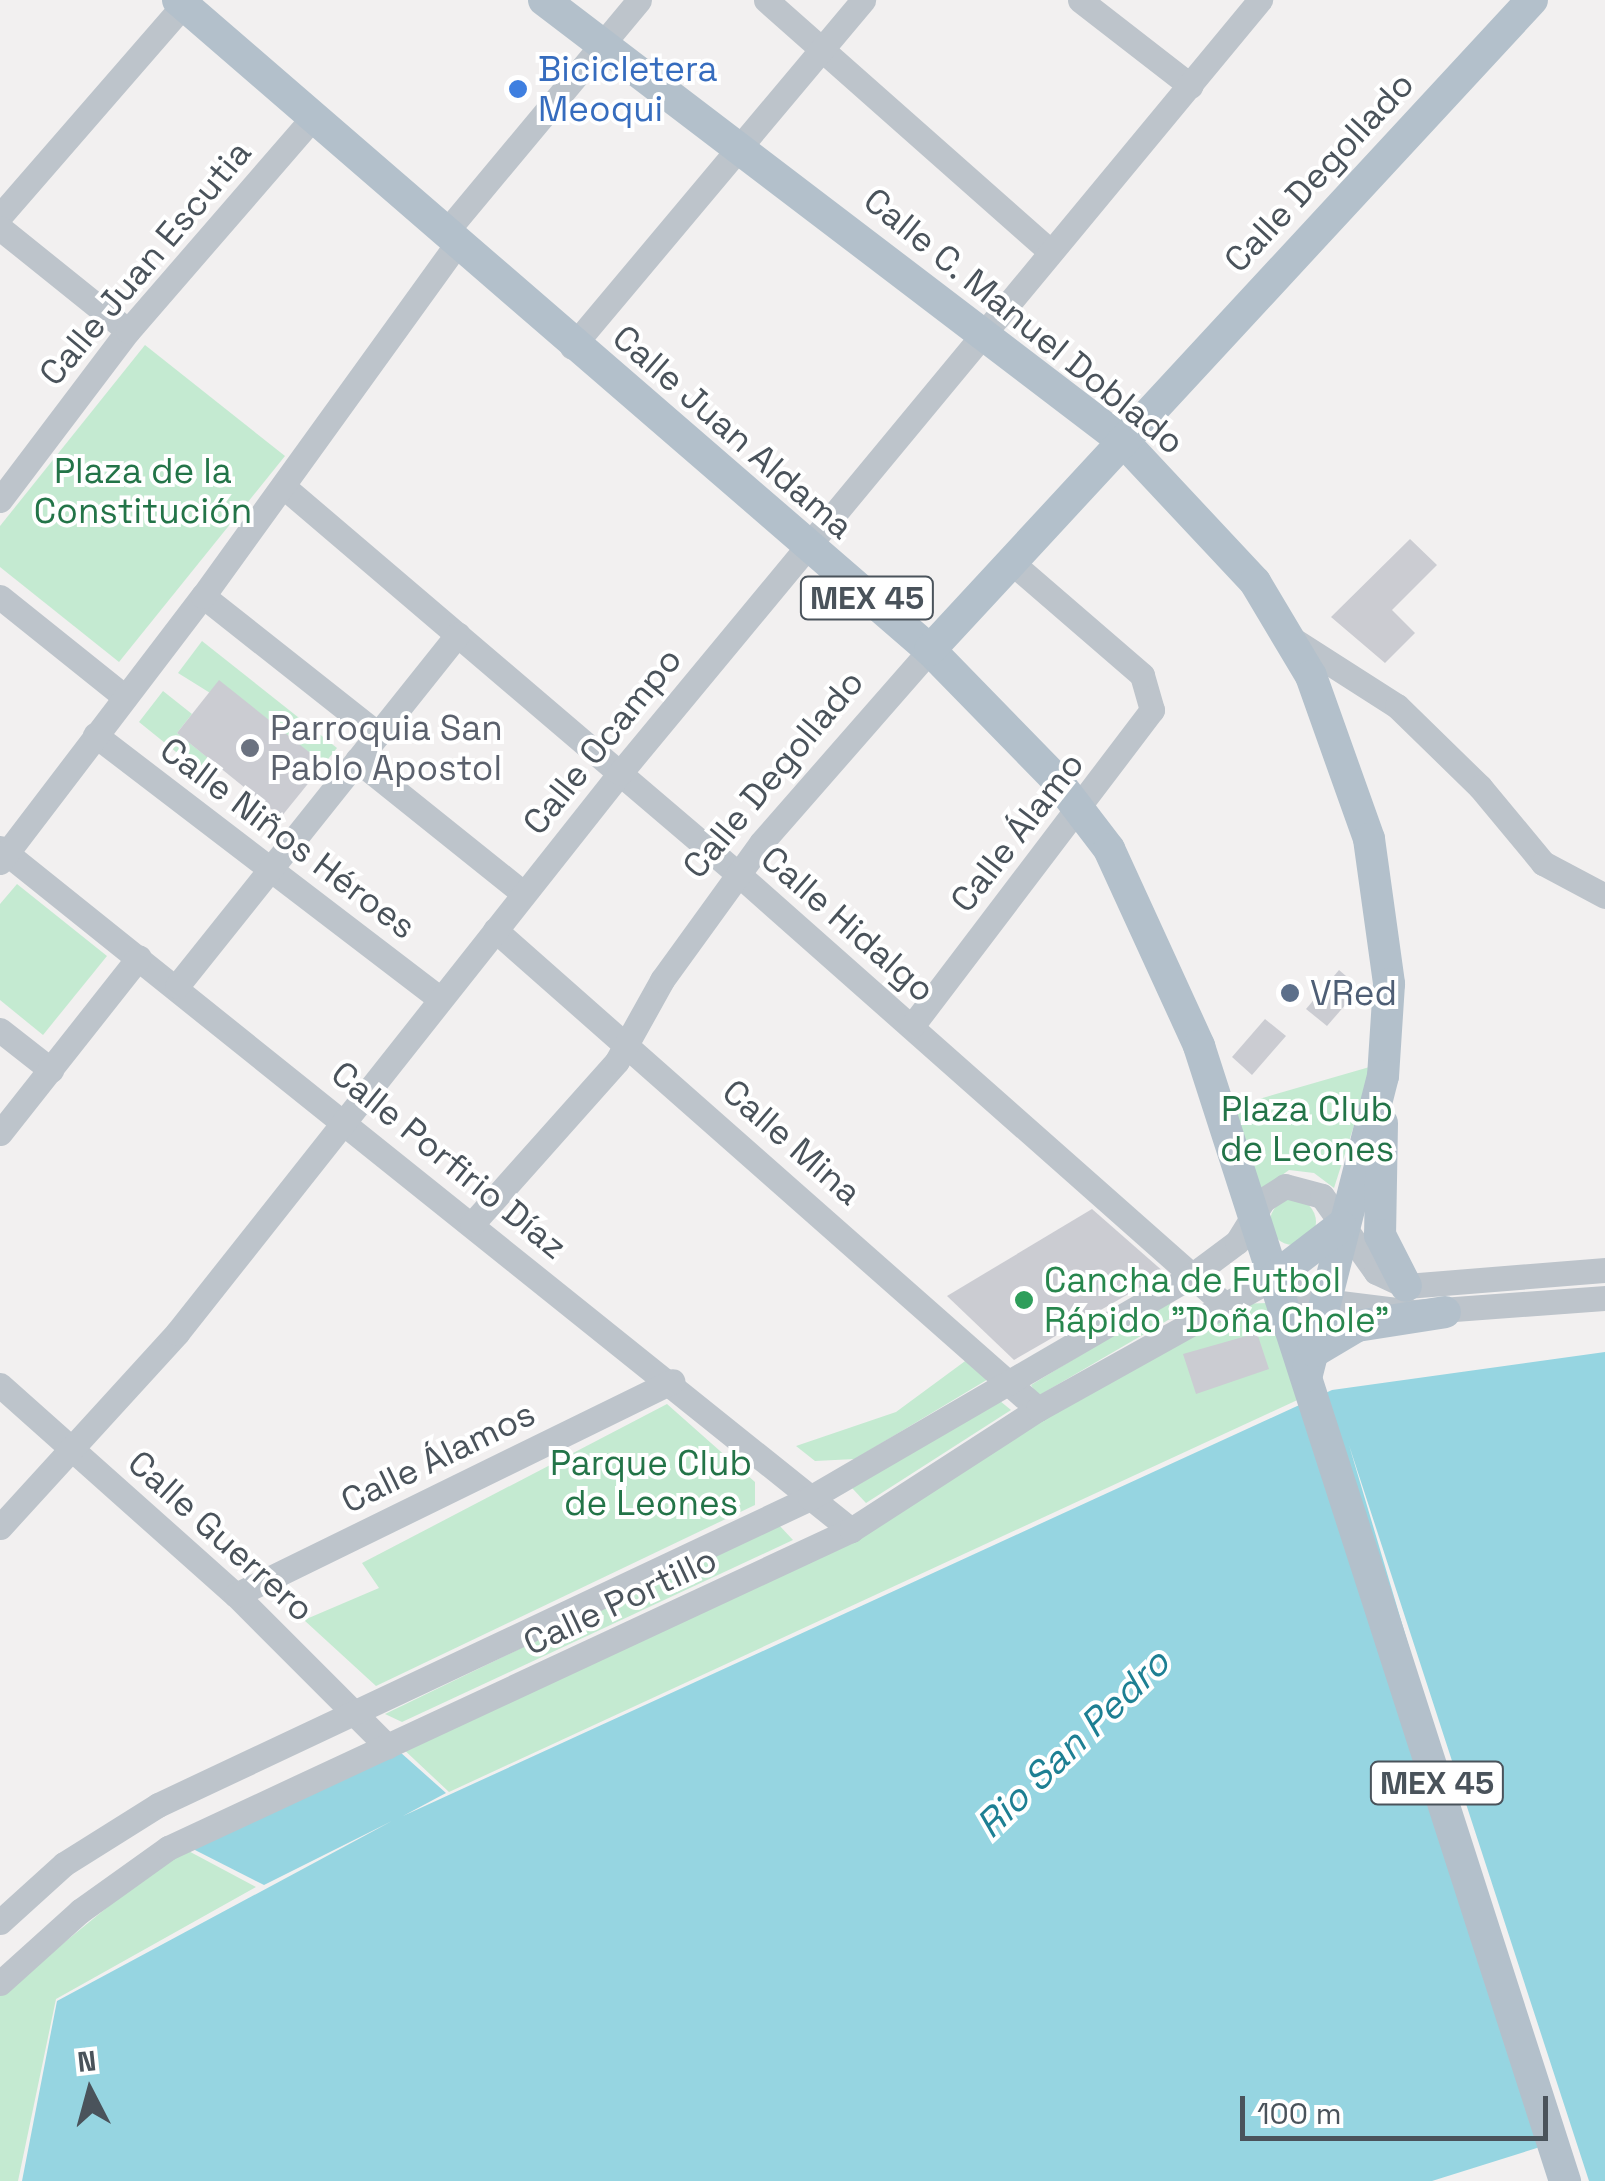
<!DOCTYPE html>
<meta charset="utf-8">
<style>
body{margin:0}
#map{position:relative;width:1605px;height:2181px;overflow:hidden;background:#f2f0f0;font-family:"Space Grotesk",sans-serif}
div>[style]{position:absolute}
.green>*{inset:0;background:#c4ead1}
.round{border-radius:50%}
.water>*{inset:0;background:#96d5e1}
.building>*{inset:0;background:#cbccd2}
.minor>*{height:25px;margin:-12.5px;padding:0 12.5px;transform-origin:12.5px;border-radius:12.5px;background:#bdc4cb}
.major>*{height:32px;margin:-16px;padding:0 16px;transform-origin:16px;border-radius:16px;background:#b3c0cb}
.dots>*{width:28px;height:28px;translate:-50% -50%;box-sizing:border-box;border:5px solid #fff;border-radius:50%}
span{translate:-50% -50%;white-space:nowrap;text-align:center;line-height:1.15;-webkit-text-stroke:8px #fff;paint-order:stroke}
.shield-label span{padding:2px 8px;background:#fff;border:2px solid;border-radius:8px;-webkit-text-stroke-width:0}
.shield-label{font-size:32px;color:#4a535b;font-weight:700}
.shop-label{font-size:35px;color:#366cbe}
.left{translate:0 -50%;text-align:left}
.street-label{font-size:35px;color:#4a535b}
.park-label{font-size:35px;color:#237448}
.worship-label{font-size:35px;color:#5b616d}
.service-label{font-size:35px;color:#4e5e75}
.leisure-label{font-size:35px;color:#27864d}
.water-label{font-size:38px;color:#1d7f93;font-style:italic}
.north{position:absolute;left:40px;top:2041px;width:100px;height:100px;-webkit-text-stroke:8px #fff;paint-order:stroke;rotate:354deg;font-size:28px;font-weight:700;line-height:40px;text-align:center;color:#4a535b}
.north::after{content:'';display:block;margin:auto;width:35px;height:45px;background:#4a535b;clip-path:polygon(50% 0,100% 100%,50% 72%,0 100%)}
.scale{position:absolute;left:1240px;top:2096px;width:308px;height:45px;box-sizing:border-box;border:5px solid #4a535b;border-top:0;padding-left:12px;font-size:30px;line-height:35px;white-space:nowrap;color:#4a535b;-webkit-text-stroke:8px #fff;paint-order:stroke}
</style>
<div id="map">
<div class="green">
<i style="clip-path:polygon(145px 345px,285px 456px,119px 662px,0 567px,0 526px)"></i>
<i style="clip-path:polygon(202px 641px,337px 748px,324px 764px,178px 673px)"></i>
<i style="clip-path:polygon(163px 691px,192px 714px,177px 733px,222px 769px,212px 781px,139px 722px)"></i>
<i style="clip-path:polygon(17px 884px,107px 956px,43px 1035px,0 1000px,0 904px)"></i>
<i style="clip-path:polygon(1373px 1066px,1334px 1188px,1314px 1173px,1289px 1170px,1254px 1196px,1228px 1108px)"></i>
<i class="round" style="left:1270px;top:1199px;width:46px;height:46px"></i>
<i style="clip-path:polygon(1169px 1301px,1175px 1316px,1038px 1396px,1031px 1385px)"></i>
<i style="clip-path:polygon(1267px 1303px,1306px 1396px,449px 1792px,399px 1745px,540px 1681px,1013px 1432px,1238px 1304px)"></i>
<i style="clip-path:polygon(972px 1356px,995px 1375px,855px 1459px,815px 1461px,796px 1446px,896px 1412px)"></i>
<i style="clip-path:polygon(1000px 1401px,1011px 1410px,866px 1503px,852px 1488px)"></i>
<i style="clip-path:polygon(667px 1404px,755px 1482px,755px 1505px,376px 1686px,304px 1620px,379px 1588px,362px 1563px)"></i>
<i style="clip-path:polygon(778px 1524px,793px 1540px,402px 1722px,385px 1714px)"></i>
<i style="clip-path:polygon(181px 1847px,256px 1887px,56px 1999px,18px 2181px,0 2181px,0 1995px)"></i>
</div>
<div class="water">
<i style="clip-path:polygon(1605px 1352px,1605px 2181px,1589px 2181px,1349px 1445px,1556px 2142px,1432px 2181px,22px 2181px,57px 2001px,392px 1821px,264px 1885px,193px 1849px,400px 1752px,446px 1793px,403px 1816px,1332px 1390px)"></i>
</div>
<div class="building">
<i style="clip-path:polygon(1410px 539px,1437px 565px,1392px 610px,1415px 633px,1385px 663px,1331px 617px)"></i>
<i style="clip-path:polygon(219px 680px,324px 764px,281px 817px,177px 733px)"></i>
<i style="clip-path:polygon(1339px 970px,1360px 988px,1327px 1026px,1306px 1009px)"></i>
<i style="clip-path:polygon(1265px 1019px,1286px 1036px,1252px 1075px,1232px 1057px)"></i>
<i style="clip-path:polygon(1092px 1209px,1165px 1273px,1014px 1360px,947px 1296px)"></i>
<i style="clip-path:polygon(1257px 1333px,1269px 1369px,1196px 1394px,1183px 1354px)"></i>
</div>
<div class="minor">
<i style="left:766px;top:0;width:378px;rotate:41.5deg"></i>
<i style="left:1080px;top:0;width:140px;rotate:37.8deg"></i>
<i style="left:0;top:216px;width:286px;rotate:-49deg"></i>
<i style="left:0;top:228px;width:164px;rotate:38.8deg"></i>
<i style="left:445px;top:233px;width:303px;rotate:-50.2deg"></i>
<i style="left:572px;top:347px;width:453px;rotate:-50deg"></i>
<i style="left:284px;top:487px;width:597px;rotate:40.45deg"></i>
<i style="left:738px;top:874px;width:648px;rotate:41.49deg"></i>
<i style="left:0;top:500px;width:212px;rotate:-52.9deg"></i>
<i style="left:128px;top:331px;width:279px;rotate:-49.1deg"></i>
<i style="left:203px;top:596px;width:223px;rotate:38.3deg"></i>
<i style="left:0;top:597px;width:160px;rotate:38.7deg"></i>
<i style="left:1289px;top:637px;width:128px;rotate:32.6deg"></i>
<i style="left:1397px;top:706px;width:116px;rotate:44.3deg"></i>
<i style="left:1480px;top:787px;width:99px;rotate:50.3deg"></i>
<i style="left:1543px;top:863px;width:70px;rotate:28deg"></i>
<i style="left:95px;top:735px;width:433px;rotate:37.4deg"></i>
<i style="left:357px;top:760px;width:213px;rotate:38.7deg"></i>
<i style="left:0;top:848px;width:1091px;rotate:38.71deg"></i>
<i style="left:0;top:862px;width:335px;rotate:-52.7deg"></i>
<i style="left:203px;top:596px;width:435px;rotate:-54.2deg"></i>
<i style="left:495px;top:930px;width:724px;rotate:41.42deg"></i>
<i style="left:177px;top:986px;width:450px;rotate:-51.4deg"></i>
<i style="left:912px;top:1026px;width:397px;rotate:-52.8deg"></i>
<i style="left:1152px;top:710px;width:36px;rotate:-106deg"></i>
<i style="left:1142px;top:675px;width:173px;rotate:-139.2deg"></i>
<i style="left:0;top:1030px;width:65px;rotate:38.1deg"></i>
<i style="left:0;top:1133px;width:224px;rotate:-51.7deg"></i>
<i style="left:472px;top:1224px;width:218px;rotate:-48.3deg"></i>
<i style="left:617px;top:1061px;width:93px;rotate:-60.9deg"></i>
<i style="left:662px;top:980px;width:169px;rotate:-54.1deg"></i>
<i style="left:761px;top:843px;width:257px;rotate:-48.8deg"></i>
<i style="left:0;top:1385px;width:316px;rotate:41.7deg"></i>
<i style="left:236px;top:1595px;width:214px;rotate:45deg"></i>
<i style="left:0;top:1527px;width:263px;rotate:-47.6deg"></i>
<i style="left:177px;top:1333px;width:714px;rotate:-51.65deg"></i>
<i style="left:620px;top:773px;width:1004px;rotate:-50.38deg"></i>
<i style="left:236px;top:1595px;width:486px;rotate:-26.1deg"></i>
<i style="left:0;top:1922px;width:86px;rotate:-42.2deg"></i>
<i style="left:64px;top:1864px;width:111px;rotate:-32.1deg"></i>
<i style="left:158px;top:1805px;width:721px;rotate:-25.21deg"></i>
<i style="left:810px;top:1498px;width:440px;rotate:-30.2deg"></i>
<i style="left:1190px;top:1277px;width:59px;rotate:-36.7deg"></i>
<i style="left:1237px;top:1242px;width:49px;rotate:-58.2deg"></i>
<i style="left:1263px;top:1200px;width:26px;rotate:-32deg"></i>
<i style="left:1285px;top:1186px;width:38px;rotate:15deg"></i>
<i style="left:1322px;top:1196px;width:93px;rotate:54.6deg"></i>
<i style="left:1376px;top:1272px;width:33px;rotate:25deg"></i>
<i style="left:1406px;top:1286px;width:200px;rotate:-4.6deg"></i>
<i style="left:0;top:1983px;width:108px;rotate:-42deg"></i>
<i style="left:80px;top:1911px;width:108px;rotate:-35.6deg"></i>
<i style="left:168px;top:1848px;width:753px;rotate:-24.97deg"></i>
<i style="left:851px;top:1530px;width:223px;rotate:-32.9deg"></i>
<i style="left:1038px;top:1409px;width:268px;rotate:-29.1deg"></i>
<i style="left:1272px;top:1279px;width:56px;rotate:22.9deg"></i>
<i style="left:1324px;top:1301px;width:91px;rotate:7deg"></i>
<i style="left:1414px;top:1312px;width:192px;rotate:-4.2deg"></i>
</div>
<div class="major">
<i style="left:178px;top:0;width:994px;rotate:40.84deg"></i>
<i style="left:930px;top:650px;width:177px;rotate:45.7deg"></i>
<i style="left:1054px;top:777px;width:91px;rotate:52.6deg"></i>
<i style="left:1109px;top:849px;width:217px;rotate:65.4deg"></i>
<i style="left:1199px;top:1046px;width:1193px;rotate:72.13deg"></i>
<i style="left:544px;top:0;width:728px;rotate:37.3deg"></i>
<i style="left:1123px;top:441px;width:193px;rotate:46.9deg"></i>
<i style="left:1255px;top:582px;width:109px;rotate:59.2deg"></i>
<i style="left:1311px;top:676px;width:173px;rotate:70.4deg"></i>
<i style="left:1369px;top:839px;width:146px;rotate:82.1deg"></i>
<i style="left:1389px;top:984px;width:92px;rotate:93.7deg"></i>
<i style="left:1383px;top:1076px;width:309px;rotate:104.3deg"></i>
<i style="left:930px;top:650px;width:886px;rotate:-47.2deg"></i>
<i style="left:1382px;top:1123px;width:112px;rotate:91deg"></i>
<i style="left:1380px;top:1235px;width:57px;rotate:63deg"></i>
<i style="left:1272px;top:1279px;width:87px;rotate:-37.5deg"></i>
<i style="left:1315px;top:1351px;width:49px;rotate:-30.8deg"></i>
<i style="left:1357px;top:1326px;width:89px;rotate:-9deg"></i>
</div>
<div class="dots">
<i style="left:518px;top:89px;background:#3f7fe0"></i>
<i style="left:250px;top:748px;background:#6b7280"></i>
<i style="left:1290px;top:993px;background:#5c6f8a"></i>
<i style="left:1024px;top:1300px;background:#2e9e5b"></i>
</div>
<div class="shield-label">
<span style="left:867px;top:598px">MEX 45</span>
<span style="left:1437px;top:1783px">MEX 45</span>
</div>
<div class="shop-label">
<span class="left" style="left:538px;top:89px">Bicicletera<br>Meoqui</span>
</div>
<div class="street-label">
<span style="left:1319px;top:172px;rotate:-47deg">Calle Degollado</span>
<span style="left:145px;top:263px;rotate:-50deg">Calle Juan Escutia</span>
<span style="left:1024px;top:321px;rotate:39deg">Calle C. Manuel Doblado</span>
<span style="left:733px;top:432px;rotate:41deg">Calle Juan Aldama</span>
<span style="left:602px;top:741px;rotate:-51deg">Calle Ocampo</span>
<span style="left:773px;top:774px;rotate:-50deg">Calle Degollado</span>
<span style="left:1017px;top:832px;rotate:-52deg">Calle Álamo</span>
<span style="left:288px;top:838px;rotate:37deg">Calle Niños Héroes</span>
<span style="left:848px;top:924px;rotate:41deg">Calle Hidalgo</span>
<span style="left:792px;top:1142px;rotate:41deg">Calle Mina</span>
<span style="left:449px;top:1160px;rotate:39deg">Calle Porfirio Díaz</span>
<span style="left:438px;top:1457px;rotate:-26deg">Calle Álamos</span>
<span style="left:221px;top:1536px;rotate:42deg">Calle Guerrero</span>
<span style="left:620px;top:1601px;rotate:-25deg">Calle Portillo</span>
</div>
<div class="park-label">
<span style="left:143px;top:491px">Plaza de la<br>Constitución</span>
<span style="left:1307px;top:1129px">Plaza Club<br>de Leones</span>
<span style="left:651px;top:1483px">Parque Club<br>de Leones</span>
</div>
<div class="worship-label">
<span class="left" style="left:270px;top:748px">Parroquia San<br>Pablo Apostol</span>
</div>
<div class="service-label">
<span class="left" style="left:1310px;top:993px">VRed</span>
</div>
<div class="leisure-label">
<span class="left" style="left:1044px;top:1300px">Cancha de Futbol<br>Rápido "Doña Chole"</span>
</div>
<div class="water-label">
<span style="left:1073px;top:1744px;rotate:-44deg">Rio San Pedro</span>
</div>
<div class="north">N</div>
<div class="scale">100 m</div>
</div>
